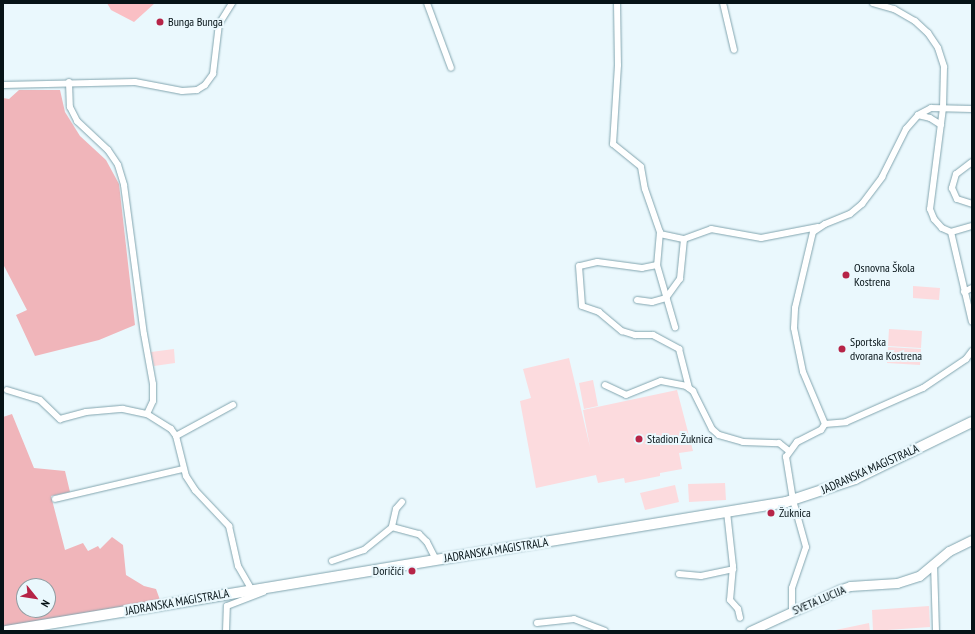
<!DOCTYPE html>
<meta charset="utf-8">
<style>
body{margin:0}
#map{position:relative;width:975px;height:634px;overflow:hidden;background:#eaf8fd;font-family:"PT Sans Narrow",sans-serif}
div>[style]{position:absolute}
.green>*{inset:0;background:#fcdbde}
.forest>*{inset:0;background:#f0b5ba}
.water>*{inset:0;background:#fabfc4}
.roads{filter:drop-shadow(0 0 1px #82a5af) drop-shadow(0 0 1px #82a5af)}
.street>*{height:6px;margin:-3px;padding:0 3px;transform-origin:3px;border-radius:3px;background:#fff}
.secondary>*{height:9px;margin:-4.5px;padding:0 4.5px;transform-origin:4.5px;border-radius:4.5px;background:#fff}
.primary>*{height:10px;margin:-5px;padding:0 5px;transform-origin:5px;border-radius:5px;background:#fff}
.dots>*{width:11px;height:11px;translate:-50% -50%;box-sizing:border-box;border:2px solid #eaf8fd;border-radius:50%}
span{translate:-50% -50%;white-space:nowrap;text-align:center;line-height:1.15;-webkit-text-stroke:4px #eaf8fd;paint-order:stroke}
.poi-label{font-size:12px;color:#061317}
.left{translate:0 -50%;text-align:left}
.right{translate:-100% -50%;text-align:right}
.street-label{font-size:12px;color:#061317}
.frame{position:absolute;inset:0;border:4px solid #061317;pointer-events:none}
.north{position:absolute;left:16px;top:578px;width:40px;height:40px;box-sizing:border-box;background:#eaf8fd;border:1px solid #8f9ca1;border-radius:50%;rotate:120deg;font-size:11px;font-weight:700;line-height:16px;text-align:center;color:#061317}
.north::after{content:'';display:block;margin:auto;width:14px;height:18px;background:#b62447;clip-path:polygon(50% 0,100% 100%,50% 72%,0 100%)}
</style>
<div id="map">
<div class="green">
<i style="clip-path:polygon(913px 286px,940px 288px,939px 300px,913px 298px)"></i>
<i style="clip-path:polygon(889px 329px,922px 331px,921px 348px,888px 346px)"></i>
<i style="clip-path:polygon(888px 347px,921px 349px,920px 365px,887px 363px)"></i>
<i style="clip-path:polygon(174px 349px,175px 363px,154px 366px,151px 352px)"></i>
<i style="clip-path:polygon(569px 358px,590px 447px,583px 410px,677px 390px,693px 451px,679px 453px,682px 469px,660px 473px,660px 476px,625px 483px,624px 478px,598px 483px,596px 475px,536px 488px,520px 401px,531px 398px,523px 369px)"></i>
<i style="clip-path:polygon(593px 380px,598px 406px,584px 409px,579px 383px)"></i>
<i style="clip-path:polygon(725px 483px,726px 500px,689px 502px,688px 484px)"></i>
<i style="clip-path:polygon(675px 485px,679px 502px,645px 510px,640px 493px)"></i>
<i style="clip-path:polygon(929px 606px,930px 627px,873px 631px,872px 610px)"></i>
<i style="clip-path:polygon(869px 623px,870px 631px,831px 631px)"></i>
</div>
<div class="forest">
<i style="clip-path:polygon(19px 90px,60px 90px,65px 112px,80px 136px,106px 160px,119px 184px,135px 325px,99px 340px,35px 356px,16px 315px,27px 310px,3px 264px,3px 98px,9px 99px)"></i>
<i style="clip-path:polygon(evenodd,12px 414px,34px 468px,65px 471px,70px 492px,51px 496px,65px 550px,83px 543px,88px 551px,98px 546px,100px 549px,112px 537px,123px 545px,126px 575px,144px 586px,156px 589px,160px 600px,3px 627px,3px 417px,12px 414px,24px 586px,48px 586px,48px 610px,24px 610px,24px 586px)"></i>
</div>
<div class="water">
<i style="clip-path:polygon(107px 3px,155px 3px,134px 22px,111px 10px)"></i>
</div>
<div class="roads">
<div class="street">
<i style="left:427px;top:3px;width:69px;rotate:69.7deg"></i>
<i style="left:617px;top:3px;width:62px;rotate:89.1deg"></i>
<i style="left:618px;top:65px;width:79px;rotate:93.6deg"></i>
<i style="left:613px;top:144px;width:36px;rotate:39deg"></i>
<i style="left:641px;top:167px;width:22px;rotate:80deg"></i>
<i style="left:645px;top:189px;width:46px;rotate:70.8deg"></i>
<i style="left:660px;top:232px;width:33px;rotate:95deg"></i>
<i style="left:657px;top:265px;width:15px;rotate:169deg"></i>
<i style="left:642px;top:268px;width:45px;rotate:-172.4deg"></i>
<i style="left:597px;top:262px;width:18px;rotate:167deg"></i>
<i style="left:579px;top:266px;width:40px;rotate:85.7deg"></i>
<i style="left:582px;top:306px;width:18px;rotate:19deg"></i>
<i style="left:599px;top:312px;width:30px;rotate:40deg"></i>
<i style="left:622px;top:331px;width:14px;rotate:17deg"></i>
<i style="left:635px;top:335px;width:18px"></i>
<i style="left:653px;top:335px;width:30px;rotate:28deg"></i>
<i style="left:679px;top:349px;width:40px;rotate:75.6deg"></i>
<i style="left:723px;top:3px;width:48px;rotate:76.8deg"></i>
<i style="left:873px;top:3px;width:22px;rotate:16deg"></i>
<i style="left:894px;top:9px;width:24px;rotate:30deg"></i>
<i style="left:915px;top:21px;width:18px;rotate:43deg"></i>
<i style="left:928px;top:33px;width:18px;rotate:56deg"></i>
<i style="left:938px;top:48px;width:20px;rotate:72deg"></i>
<i style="left:944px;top:67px;width:41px;rotate:91.4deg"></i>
<i style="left:943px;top:108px;width:102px;rotate:97.3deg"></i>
<i style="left:930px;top:209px;width:11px;rotate:68deg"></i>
<i style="left:934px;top:219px;width:12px;rotate:48deg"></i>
<i style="left:942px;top:228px;width:10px;rotate:24deg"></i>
<i style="left:951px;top:232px;width:22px;rotate:-16deg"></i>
<i style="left:69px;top:82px;width:25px;rotate:88deg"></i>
<i style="left:70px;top:107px;width:16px;rotate:63deg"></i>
<i style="left:77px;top:121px;width:42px;rotate:43.1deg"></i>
<i style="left:108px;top:150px;width:18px;rotate:56deg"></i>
<i style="left:118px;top:165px;width:21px;rotate:73deg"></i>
<i style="left:124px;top:185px;width:150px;rotate:82.4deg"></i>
<i style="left:144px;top:334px;width:51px;rotate:79.8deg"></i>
<i style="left:153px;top:384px;width:17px;rotate:90deg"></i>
<i style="left:153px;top:401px;width:14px;rotate:115deg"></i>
<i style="left:3px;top:85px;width:132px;rotate:-1.3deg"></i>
<i style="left:135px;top:82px;width:48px;rotate:10.8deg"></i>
<i style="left:182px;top:91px;width:15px;rotate:-4deg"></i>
<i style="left:197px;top:90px;width:9px;rotate:-32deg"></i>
<i style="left:205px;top:85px;width:14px;rotate:-54deg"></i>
<i style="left:213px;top:74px;width:50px;rotate:-83.2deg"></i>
<i style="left:219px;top:24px;width:25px;rotate:-58deg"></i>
<i style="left:918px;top:115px;width:12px;rotate:14deg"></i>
<i style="left:930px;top:118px;width:13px;rotate:32deg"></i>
<i style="left:972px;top:162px;width:20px;rotate:143deg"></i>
<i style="left:956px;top:174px;width:15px;rotate:106deg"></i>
<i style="left:952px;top:188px;width:12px;rotate:66deg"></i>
<i style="left:957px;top:199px;width:16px;rotate:18deg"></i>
<i style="left:951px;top:232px;width:92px;rotate:76.9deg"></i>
<i style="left:660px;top:234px;width:25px;rotate:12deg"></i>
<i style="left:684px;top:239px;width:29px;rotate:-20deg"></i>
<i style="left:711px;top:229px;width:51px;rotate:10.2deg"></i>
<i style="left:761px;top:238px;width:58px;rotate:-10.9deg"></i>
<i style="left:657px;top:265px;width:65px;rotate:73.8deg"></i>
<i style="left:964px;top:292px;width:9px;rotate:-27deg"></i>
<i style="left:637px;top:300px;width:15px;rotate:8deg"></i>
<i style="left:652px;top:302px;width:15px;rotate:-16deg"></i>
<i style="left:666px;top:298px;width:24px;rotate:-54deg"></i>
<i style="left:680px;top:279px;width:40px;rotate:-84.3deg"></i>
<i style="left:605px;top:385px;width:23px;rotate:25deg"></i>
<i style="left:626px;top:395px;width:38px;rotate:-22deg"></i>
<i style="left:661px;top:381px;width:25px;rotate:11deg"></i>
<i style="left:686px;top:386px;width:9px;rotate:36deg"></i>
<i style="left:693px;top:391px;width:42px;rotate:63.4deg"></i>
<i style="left:712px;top:429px;width:9px;rotate:41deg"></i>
<i style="left:719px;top:435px;width:25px;rotate:16deg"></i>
<i style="left:743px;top:442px;width:36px;rotate:2deg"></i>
<i style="left:779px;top:443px;width:13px;rotate:39deg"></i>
<i style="left:7px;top:390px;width:34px;rotate:17deg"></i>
<i style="left:40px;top:400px;width:28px;rotate:44deg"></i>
<i style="left:60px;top:419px;width:27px;rotate:-15deg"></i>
<i style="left:86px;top:412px;width:37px;rotate:-5deg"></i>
<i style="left:123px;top:409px;width:25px;rotate:12deg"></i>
<i style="left:147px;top:414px;width:28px;rotate:32deg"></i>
<i style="left:171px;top:429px;width:9px;rotate:54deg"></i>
<i style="left:176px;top:436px;width:41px;rotate:76deg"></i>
<i style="left:186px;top:476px;width:17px;rotate:57deg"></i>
<i style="left:195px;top:490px;width:50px;rotate:46.6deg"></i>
<i style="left:229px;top:526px;width:41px;rotate:77.3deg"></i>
<i style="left:238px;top:566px;width:28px;rotate:60deg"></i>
<i style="left:825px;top:424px;width:21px;rotate:-5deg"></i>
<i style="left:846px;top:422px;width:84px;rotate:-23.8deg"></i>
<i style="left:923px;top:388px;width:52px;rotate:-34deg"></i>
<i style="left:966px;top:359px;width:10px;rotate:-53deg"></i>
<i style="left:176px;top:436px;width:65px;rotate:-28.5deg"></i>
<i style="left:55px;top:499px;width:131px;rotate:-13.2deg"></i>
<i style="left:402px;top:502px;width:9px;rotate:131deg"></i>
<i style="left:396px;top:509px;width:18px;rotate:103deg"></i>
<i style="left:392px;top:527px;width:28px;rotate:15deg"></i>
<i style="left:419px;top:534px;width:11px;rotate:45deg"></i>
<i style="left:427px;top:542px;width:20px;rotate:63deg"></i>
<i style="left:727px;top:512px;width:54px;rotate:83.7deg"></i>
<i style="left:733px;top:566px;width:34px;rotate:95deg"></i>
<i style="left:730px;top:600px;width:12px;rotate:48deg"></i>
<i style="left:738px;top:609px;width:9px;rotate:77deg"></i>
<i style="left:332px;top:561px;width:34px;rotate:-19deg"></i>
<i style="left:364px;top:550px;width:36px;rotate:-39deg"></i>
<i style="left:934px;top:564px;width:67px;rotate:88.3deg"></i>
<i style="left:679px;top:574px;width:22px;rotate:5deg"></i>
<i style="left:701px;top:576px;width:33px;rotate:-12deg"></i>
<i style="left:792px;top:611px;width:23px;rotate:-90deg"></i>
<i style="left:792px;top:588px;width:43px;rotate:-71.1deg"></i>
<i style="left:806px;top:547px;width:49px;rotate:-105.5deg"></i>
<i style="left:793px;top:500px;width:44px;rotate:-99.2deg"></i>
<i style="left:786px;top:457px;width:19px;rotate:-54deg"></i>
<i style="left:797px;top:442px;width:27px;rotate:-27deg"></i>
<i style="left:821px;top:430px;width:7px;rotate:-56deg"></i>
<i style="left:825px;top:424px;width:56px;rotate:-112.9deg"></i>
<i style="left:803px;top:372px;width:45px;rotate:-101.6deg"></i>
<i style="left:794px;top:328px;width:20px;rotate:-87deg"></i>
<i style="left:795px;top:308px;width:78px;rotate:-76.7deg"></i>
<i style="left:813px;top:232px;width:14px;rotate:-34deg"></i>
<i style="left:825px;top:224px;width:27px;rotate:-22deg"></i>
<i style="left:850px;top:214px;width:16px;rotate:-40deg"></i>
<i style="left:862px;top:204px;width:34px;rotate:-53deg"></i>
<i style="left:882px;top:177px;width:54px;rotate:-63.4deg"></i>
<i style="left:906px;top:129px;width:18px;rotate:-49deg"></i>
<i style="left:918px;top:115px;width:15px;rotate:-28deg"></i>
<i style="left:931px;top:108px;width:41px;rotate:1.4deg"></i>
<i style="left:537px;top:623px;width:37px;rotate:-6deg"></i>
<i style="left:574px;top:619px;width:33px;rotate:21deg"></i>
<i style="left:226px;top:631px;width:25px;rotate:-88deg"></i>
<i style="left:227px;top:606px;width:39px;rotate:-21deg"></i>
</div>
<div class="secondary">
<i style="left:750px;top:631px;width:98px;rotate:-24.7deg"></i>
<i style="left:839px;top:590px;width:12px;rotate:-20deg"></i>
<i style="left:850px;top:586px;width:47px;rotate:-3.7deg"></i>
<i style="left:897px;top:583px;width:23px;rotate:-18deg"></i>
<i style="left:919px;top:576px;width:39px;rotate:-40deg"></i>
<i style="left:949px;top:551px;width:25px;rotate:-26deg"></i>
</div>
<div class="primary">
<i style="left:6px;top:631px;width:791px;rotate:-9.39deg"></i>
<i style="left:786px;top:502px;width:73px;rotate:-18.4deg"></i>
<i style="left:855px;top:479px;width:130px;rotate:-26deg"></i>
</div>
</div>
<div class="dots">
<i style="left:160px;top:22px;background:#b62447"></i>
<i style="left:846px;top:275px;background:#b62447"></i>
<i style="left:842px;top:349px;background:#b62447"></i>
<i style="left:639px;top:439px;background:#b62447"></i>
<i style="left:771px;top:513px;background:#b62447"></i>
<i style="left:412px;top:571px;background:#b62447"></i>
</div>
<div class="poi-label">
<span class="left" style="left:168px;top:22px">Bunga Bunga</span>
<span class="left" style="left:854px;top:275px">Osnovna Škola<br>Kostrena</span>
<span class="left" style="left:850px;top:349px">Sportska<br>dvorana Kostrena</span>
<span class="left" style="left:647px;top:439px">Stadion Žuknica</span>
<span class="left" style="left:779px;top:513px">Žuknica</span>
<span class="right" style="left:404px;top:571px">Doričići</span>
</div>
<div class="street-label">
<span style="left:870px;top:469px;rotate:-24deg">JADRANSKA MAGISTRALA</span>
<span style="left:496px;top:550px;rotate:-9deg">JADRANSKA MAGISTRALA</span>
<span style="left:819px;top:600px;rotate:-23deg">SVETA LUCIJA</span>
<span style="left:177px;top:602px;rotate:-10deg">JADRANSKA MAGISTRALA</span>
</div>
<div class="frame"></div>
<div class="north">N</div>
</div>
